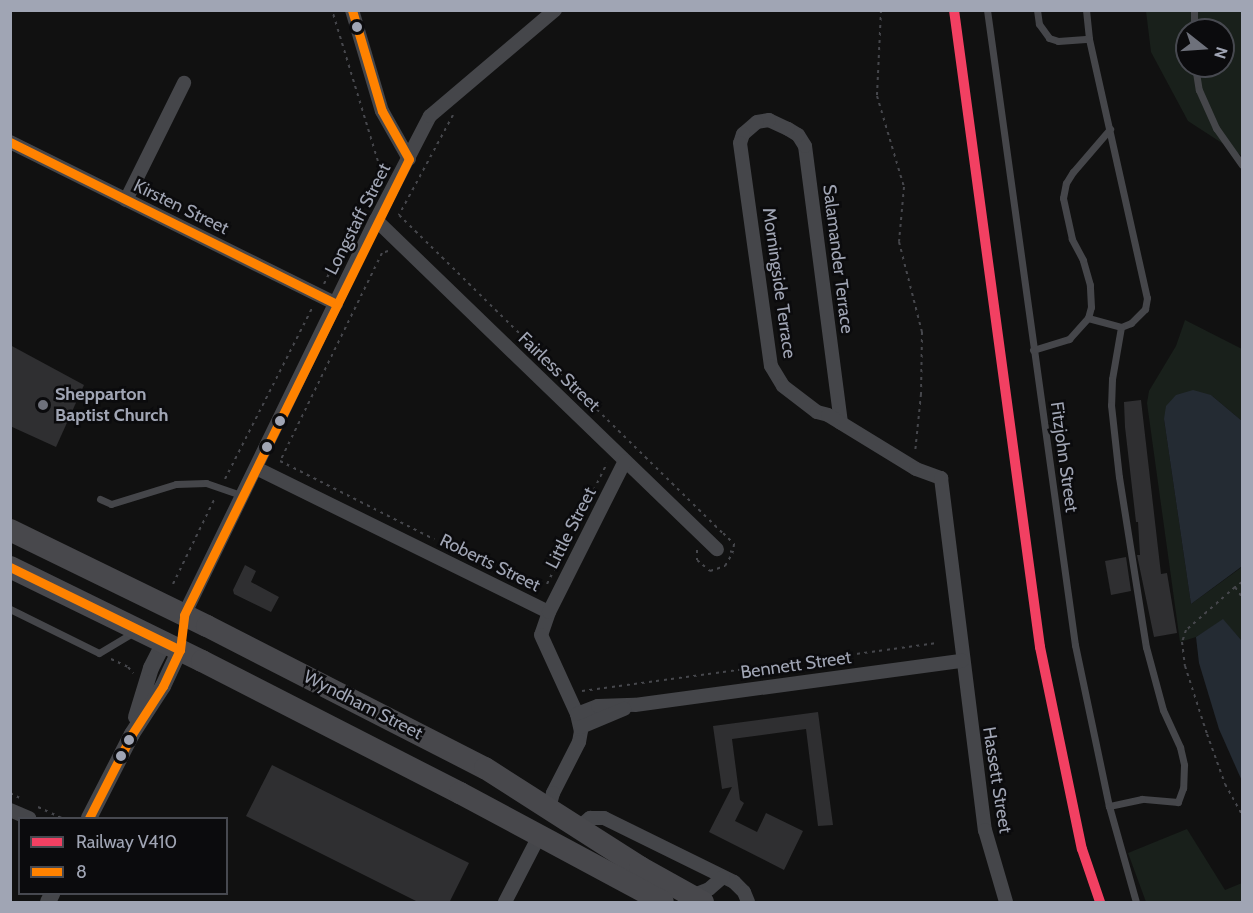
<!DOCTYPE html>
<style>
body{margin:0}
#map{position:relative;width:1253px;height:913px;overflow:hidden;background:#111;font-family:Cabin,sans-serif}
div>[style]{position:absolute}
.green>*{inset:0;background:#19201b}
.water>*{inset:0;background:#242b33}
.building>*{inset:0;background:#2f2f31}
.path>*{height:2px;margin-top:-1px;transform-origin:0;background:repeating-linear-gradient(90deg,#46474c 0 3px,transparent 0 7.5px)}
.service>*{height:7px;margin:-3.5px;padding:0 3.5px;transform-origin:3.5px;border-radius:3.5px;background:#45464a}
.minor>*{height:14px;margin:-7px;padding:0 7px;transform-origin:7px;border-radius:7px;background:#45464a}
.tertiary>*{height:16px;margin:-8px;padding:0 8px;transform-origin:8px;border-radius:8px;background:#45464a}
.trunk>*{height:22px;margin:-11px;padding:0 11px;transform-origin:11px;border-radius:11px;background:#48484c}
.bus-1>*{height:9px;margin:-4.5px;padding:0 4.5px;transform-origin:4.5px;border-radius:4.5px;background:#ff8200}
.rail-1>*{height:10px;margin:-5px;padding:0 5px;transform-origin:5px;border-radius:5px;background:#f24062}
.dots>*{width:16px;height:16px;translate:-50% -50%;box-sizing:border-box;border:3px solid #0b0b0d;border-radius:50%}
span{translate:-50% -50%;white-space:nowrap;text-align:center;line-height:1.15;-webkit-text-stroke:5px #0b0b0d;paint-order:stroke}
.street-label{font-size:18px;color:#a0a5b4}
.poi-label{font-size:18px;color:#a0a5b4;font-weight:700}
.left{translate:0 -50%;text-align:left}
.frame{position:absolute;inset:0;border:12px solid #a0a5b4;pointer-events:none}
.legend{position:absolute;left:18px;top:817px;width:210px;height:78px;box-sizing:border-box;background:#0b0b0d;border:2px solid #474950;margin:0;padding:8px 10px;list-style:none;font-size:18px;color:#a0a5b4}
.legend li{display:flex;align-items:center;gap:12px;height:30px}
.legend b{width:30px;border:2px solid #474950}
.north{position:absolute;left:1175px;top:18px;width:60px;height:60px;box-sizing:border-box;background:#0b0b0d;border:2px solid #474950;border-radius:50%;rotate:107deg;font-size:16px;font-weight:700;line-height:24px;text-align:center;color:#a0a5b4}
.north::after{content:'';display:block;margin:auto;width:21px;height:27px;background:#6e717b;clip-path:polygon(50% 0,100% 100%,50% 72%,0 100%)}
</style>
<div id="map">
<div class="green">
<i style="clip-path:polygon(evenodd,1146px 11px,1242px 11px,1242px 156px,1188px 121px,1151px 52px,1146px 11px,1187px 30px,1223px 30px,1223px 66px,1187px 66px,1187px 30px)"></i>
<i style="clip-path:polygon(1185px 320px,1242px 349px,1242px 421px,1211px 395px,1164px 419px,1191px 604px,1242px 567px,1242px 641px,1223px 620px,1196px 637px,1180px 642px,1147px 403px,1149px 391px,1176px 346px)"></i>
<i style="clip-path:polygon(1187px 829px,1225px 890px,1242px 883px,1242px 902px,1146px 902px,1128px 853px)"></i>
</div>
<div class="water">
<i style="clip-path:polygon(1193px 390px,1211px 395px,1242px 421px,1242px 569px,1241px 567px,1191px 604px,1164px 419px,1166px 406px,1176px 395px)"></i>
<i style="clip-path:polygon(1223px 619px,1242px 641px,1242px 781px,1219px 729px,1199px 663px,1196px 637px)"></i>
</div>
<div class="building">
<i style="clip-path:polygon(10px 345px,84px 385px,56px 447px,10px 426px)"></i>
<i style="clip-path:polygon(1141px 400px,1161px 574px,1167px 573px,1177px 633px,1154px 637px,1137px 555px,1140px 555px,1138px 522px,1136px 522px,1125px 427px,1124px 402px)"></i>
<i style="clip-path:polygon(1126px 557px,1131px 591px,1111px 595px,1105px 561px)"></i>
<i style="clip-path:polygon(245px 565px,256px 571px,251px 582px,279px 597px,271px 612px,234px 594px,233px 590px)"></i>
<i style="clip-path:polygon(818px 712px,833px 825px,818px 826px,806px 729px,732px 739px,740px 800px,744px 803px,735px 821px,757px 832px,766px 813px,803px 831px,784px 870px,709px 832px,732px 787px,722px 789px,713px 726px)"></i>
<i style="clip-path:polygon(272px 765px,469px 863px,449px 903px,420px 903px,246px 816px)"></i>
</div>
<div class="path">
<i style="left:881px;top:10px;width:86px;rotate:92.7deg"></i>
<i style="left:877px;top:96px;width:95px;rotate:73.5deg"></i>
<i style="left:904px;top:187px;width:55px;rotate:95.2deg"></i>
<i style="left:899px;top:242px;width:93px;rotate:75.7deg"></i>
<i style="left:922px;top:332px;width:62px;rotate:90.9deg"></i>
<i style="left:921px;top:394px;width:59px;rotate:95.8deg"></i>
<i style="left:453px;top:115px;width:114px;rotate:118.4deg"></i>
<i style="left:399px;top:215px;width:454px;rotate:44.5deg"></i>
<i style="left:723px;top:533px;width:16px;rotate:45deg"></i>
<i style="left:734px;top:544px;width:8px;rotate:97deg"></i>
<i style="left:388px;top:251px;width:6px;rotate:162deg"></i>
<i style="left:382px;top:253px;width:232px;rotate:116.1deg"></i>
<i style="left:280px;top:461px;width:173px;rotate:26.9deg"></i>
<i style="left:324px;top:284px;width:129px;rotate:-64.2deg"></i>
<i style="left:380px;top:168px;width:165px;rotate:-106.9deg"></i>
<i style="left:225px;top:479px;width:192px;rotate:-63deg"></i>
<i style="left:697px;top:550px;width:10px;rotate:90deg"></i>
<i style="left:697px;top:560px;width:17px;rotate:40deg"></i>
<i style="left:710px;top:571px;width:16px;rotate:-18deg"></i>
<i style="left:725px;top:566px;width:16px;rotate:-60deg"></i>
<i style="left:733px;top:552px;width:5px;rotate:-169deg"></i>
<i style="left:1242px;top:582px;width:9px;rotate:144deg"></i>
<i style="left:1235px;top:587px;width:12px;rotate:55deg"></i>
<i style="left:173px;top:584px;width:96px;rotate:-64deg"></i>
<i style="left:547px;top:584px;width:135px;rotate:-63.6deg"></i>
<i style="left:1235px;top:587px;width:65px;rotate:138.7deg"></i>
<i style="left:1186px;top:630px;width:13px;rotate:108deg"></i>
<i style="left:1182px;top:642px;width:24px;rotate:83deg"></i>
<i style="left:1185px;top:666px;width:71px;rotate:72.1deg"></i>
<i style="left:1207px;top:734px;width:53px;rotate:70.2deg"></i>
<i style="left:1225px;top:784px;width:35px;rotate:61deg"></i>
<i style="left:111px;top:659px;width:19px;rotate:25deg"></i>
<i style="left:128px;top:667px;width:8px;rotate:50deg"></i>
<i style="left:582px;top:691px;width:360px;rotate:-7.7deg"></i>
<i style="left:10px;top:793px;width:13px;rotate:27deg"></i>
<i style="left:38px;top:807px;width:26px;rotate:25deg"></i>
</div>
<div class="service">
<i style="left:987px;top:10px;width:641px;rotate:82.11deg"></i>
<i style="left:1075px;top:645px;width:165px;rotate:78.1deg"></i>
<i style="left:1109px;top:806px;width:100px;rotate:74.3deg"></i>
<i style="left:1037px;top:10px;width:14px;rotate:82deg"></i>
<i style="left:1039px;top:24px;width:17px;rotate:54deg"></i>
<i style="left:1049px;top:38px;width:9px;rotate:18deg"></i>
<i style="left:1058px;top:41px;width:31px;rotate:-4deg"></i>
<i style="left:1086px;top:10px;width:29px;rotate:84deg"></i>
<i style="left:1089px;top:39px;width:265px;rotate:77.4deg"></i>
<i style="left:1147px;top:298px;width:11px;rotate:100deg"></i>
<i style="left:1145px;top:309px;width:20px;rotate:135deg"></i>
<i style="left:1131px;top:323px;width:11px;rotate:158deg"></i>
<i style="left:1121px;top:327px;width:53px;rotate:99.8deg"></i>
<i style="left:1112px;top:379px;width:26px;rotate:92deg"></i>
<i style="left:1111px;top:405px;width:72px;rotate:83.7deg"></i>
<i style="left:1119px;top:477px;width:172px;rotate:81deg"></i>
<i style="left:1146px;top:647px;width:65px;rotate:74.9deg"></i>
<i style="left:1163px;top:710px;width:41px;rotate:65.3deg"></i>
<i style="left:1180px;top:747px;width:18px;rotate:77deg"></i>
<i style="left:1184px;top:765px;width:23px;rotate:92deg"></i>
<i style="left:1183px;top:788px;width:15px;rotate:110deg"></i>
<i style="left:1178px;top:802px;width:36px;rotate:-175deg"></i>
<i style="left:1142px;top:799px;width:34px;rotate:168deg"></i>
<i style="left:1194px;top:30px;width:20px;rotate:-90deg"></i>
<i style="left:1195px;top:66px;width:24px;rotate:81deg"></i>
<i style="left:1199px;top:90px;width:42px;rotate:65.9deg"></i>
<i style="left:1216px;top:128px;width:45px;rotate:54.9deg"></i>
<i style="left:1088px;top:318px;width:34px;rotate:15deg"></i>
<i style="left:1033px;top:350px;width:38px;rotate:-17deg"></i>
<i style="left:1069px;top:339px;width:28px;rotate:-48deg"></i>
<i style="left:1088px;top:318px;width:11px;rotate:-75deg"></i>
<i style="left:1091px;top:307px;width:22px;rotate:-93deg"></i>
<i style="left:1090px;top:285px;width:26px;rotate:-106deg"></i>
<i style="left:1083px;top:260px;width:24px;rotate:-118deg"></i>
<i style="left:1072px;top:239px;width:42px;rotate:-102.4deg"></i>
<i style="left:1063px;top:198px;width:15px;rotate:-79deg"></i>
<i style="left:1066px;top:183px;width:13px;rotate:-58deg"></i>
<i style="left:1073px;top:172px;width:57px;rotate:-49.3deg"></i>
<i style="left:100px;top:499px;width:12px;rotate:24deg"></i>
<i style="left:111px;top:504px;width:68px;rotate:-17.1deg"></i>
<i style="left:176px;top:484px;width:30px;rotate:-2deg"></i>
<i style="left:206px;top:483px;width:39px;rotate:19deg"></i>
<i style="left:10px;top:609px;width:99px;rotate:26.3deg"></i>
<i style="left:99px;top:653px;width:39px;rotate:-31deg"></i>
</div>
<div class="minor">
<i style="left:352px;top:10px;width:105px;rotate:73.5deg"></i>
<i style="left:382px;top:111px;width:55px;rotate:60.6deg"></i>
<i style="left:10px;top:142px;width:364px;rotate:26.4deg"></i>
<i style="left:126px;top:200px;width:131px;rotate:-63.6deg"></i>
<i style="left:376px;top:220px;width:474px;rotate:44deg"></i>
<i style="left:841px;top:423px;width:279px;rotate:-97.4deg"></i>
<i style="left:805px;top:146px;width:13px;rotate:-122deg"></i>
<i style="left:798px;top:135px;width:12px;rotate:-149deg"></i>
<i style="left:788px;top:129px;width:21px;rotate:-155deg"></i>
<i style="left:769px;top:120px;width:12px;rotate:171deg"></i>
<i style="left:757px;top:122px;width:18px;rotate:139deg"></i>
<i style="left:743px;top:134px;width:9px;rotate:108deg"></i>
<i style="left:740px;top:143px;width:225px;rotate:82.1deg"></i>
<i style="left:771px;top:366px;width:23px;rotate:59deg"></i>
<i style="left:783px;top:386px;width:43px;rotate:37.4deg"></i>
<i style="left:817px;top:412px;width:11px;rotate:15deg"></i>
<i style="left:828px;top:415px;width:103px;rotate:31.5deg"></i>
<i style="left:916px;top:469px;width:27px;rotate:20deg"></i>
<i style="left:941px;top:478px;width:355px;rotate:82.9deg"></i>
<i style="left:985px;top:830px;width:75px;rotate:73.7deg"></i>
<i style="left:256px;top:468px;width:326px;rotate:26.2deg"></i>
<i style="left:549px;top:612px;width:24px;rotate:109deg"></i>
<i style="left:541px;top:635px;width:87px;rotate:65.5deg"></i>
<i style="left:577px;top:714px;width:17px;rotate:77deg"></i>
<i style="left:581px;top:731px;width:11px;rotate:100deg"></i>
<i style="left:579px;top:742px;width:57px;rotate:117deg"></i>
<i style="left:553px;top:793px;width:16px;rotate:105deg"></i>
<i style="left:549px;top:612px;width:169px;rotate:-63.3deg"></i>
<i style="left:184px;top:615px;width:439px;rotate:-64.1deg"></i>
<i style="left:376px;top:220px;width:117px;rotate:-62.6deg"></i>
<i style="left:430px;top:116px;width:164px;rotate:-40.3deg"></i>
<i style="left:577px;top:714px;width:22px;rotate:-21deg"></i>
<i style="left:598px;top:706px;width:37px;rotate:-2deg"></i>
<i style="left:635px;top:705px;width:330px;rotate:-7.7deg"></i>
<i style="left:581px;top:727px;width:47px;rotate:-22.7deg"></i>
<i style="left:10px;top:810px;width:21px;rotate:23deg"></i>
<i style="left:578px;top:828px;width:16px;rotate:-40deg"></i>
<i style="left:590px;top:818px;width:14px"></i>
<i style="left:604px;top:818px;width:145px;rotate:26.2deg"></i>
<i style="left:734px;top:882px;width:14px;rotate:45deg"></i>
<i style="left:744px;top:892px;width:11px;rotate:68deg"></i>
<i style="left:691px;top:896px;width:19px;rotate:-21deg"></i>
<i style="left:709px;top:889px;width:18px;rotate:-41deg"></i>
<i style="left:505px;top:902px;width:74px;rotate:-62.7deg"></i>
</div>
<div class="tertiary">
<i style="left:136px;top:717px;width:51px;rotate:-73deg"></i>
<i style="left:151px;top:668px;width:29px;rotate:-63deg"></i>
<i style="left:89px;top:818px;width:94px;rotate:-62.9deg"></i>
<i style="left:132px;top:734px;width:57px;rotate:-57.1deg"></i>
<i style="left:163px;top:686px;width:40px;rotate:-65deg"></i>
<i style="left:48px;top:902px;width:9px;rotate:-63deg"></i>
</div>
<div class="trunk">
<i style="left:10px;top:530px;width:219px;rotate:26deg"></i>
<i style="left:207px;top:626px;width:312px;rotate:27.1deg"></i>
<i style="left:485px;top:768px;width:184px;rotate:32.6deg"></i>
<i style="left:640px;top:867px;width:72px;rotate:29.1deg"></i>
<i style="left:10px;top:567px;width:214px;rotate:26.1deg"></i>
<i style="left:202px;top:661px;width:290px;rotate:27.1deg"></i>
<i style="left:460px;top:793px;width:230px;rotate:28.2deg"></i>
</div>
<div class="bus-1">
<i style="left:352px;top:10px;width:105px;rotate:73.5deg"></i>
<i style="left:382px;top:111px;width:55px;rotate:60.6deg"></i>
<i style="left:10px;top:142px;width:364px;rotate:26.4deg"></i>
<i style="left:10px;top:567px;width:189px;rotate:26deg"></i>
<i style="left:89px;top:818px;width:94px;rotate:-62.9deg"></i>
<i style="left:132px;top:734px;width:57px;rotate:-57.1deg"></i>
<i style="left:163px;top:686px;width:40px;rotate:-65deg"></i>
<i style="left:180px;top:650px;width:35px;rotate:-83deg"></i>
<i style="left:184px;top:615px;width:508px;rotate:-63.74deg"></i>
</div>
<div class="rail-1">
<i style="left:954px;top:10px;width:643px;rotate:82.31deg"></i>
<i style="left:1040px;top:647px;width:206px;rotate:78.3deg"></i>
<i style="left:1082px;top:849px;width:56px;rotate:71.2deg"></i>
</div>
<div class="dots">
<i style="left:357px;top:27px;background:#a0a5b4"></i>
<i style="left:43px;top:405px;background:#6e717b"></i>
<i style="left:280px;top:421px;background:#a0a5b4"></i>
<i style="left:267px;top:447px;background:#a0a5b4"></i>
<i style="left:129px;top:740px;background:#a0a5b4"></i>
<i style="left:121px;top:756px;background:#a0a5b4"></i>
</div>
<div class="street-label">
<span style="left:181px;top:207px;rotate:26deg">Kirsten Street</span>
<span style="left:358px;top:219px;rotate:-63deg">Longstaff Street</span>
<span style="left:838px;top:259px;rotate:83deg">Salamander Terrace</span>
<span style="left:779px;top:283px;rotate:82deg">Morningside Terrace</span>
<span style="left:559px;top:372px;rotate:44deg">Fairless Street</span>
<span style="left:1064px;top:457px;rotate:82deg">Fitzjohn Street</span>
<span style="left:571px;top:528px;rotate:-63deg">Little Street</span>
<span style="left:490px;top:563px;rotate:26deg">Roberts Street</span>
<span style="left:796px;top:665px;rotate:-8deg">Bennett Street</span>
<span style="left:363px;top:705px;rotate:27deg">Wyndham Street</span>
<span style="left:997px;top:780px;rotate:81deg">Hassett Street</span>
</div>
<div class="poi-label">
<span class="left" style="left:55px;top:405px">Shepparton<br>Baptist Church</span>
</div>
<div class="frame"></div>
<ul class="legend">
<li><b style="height:8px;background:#f24062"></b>Railway V410</li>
<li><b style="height:8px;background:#ff8200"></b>8</li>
</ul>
<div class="north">N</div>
</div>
